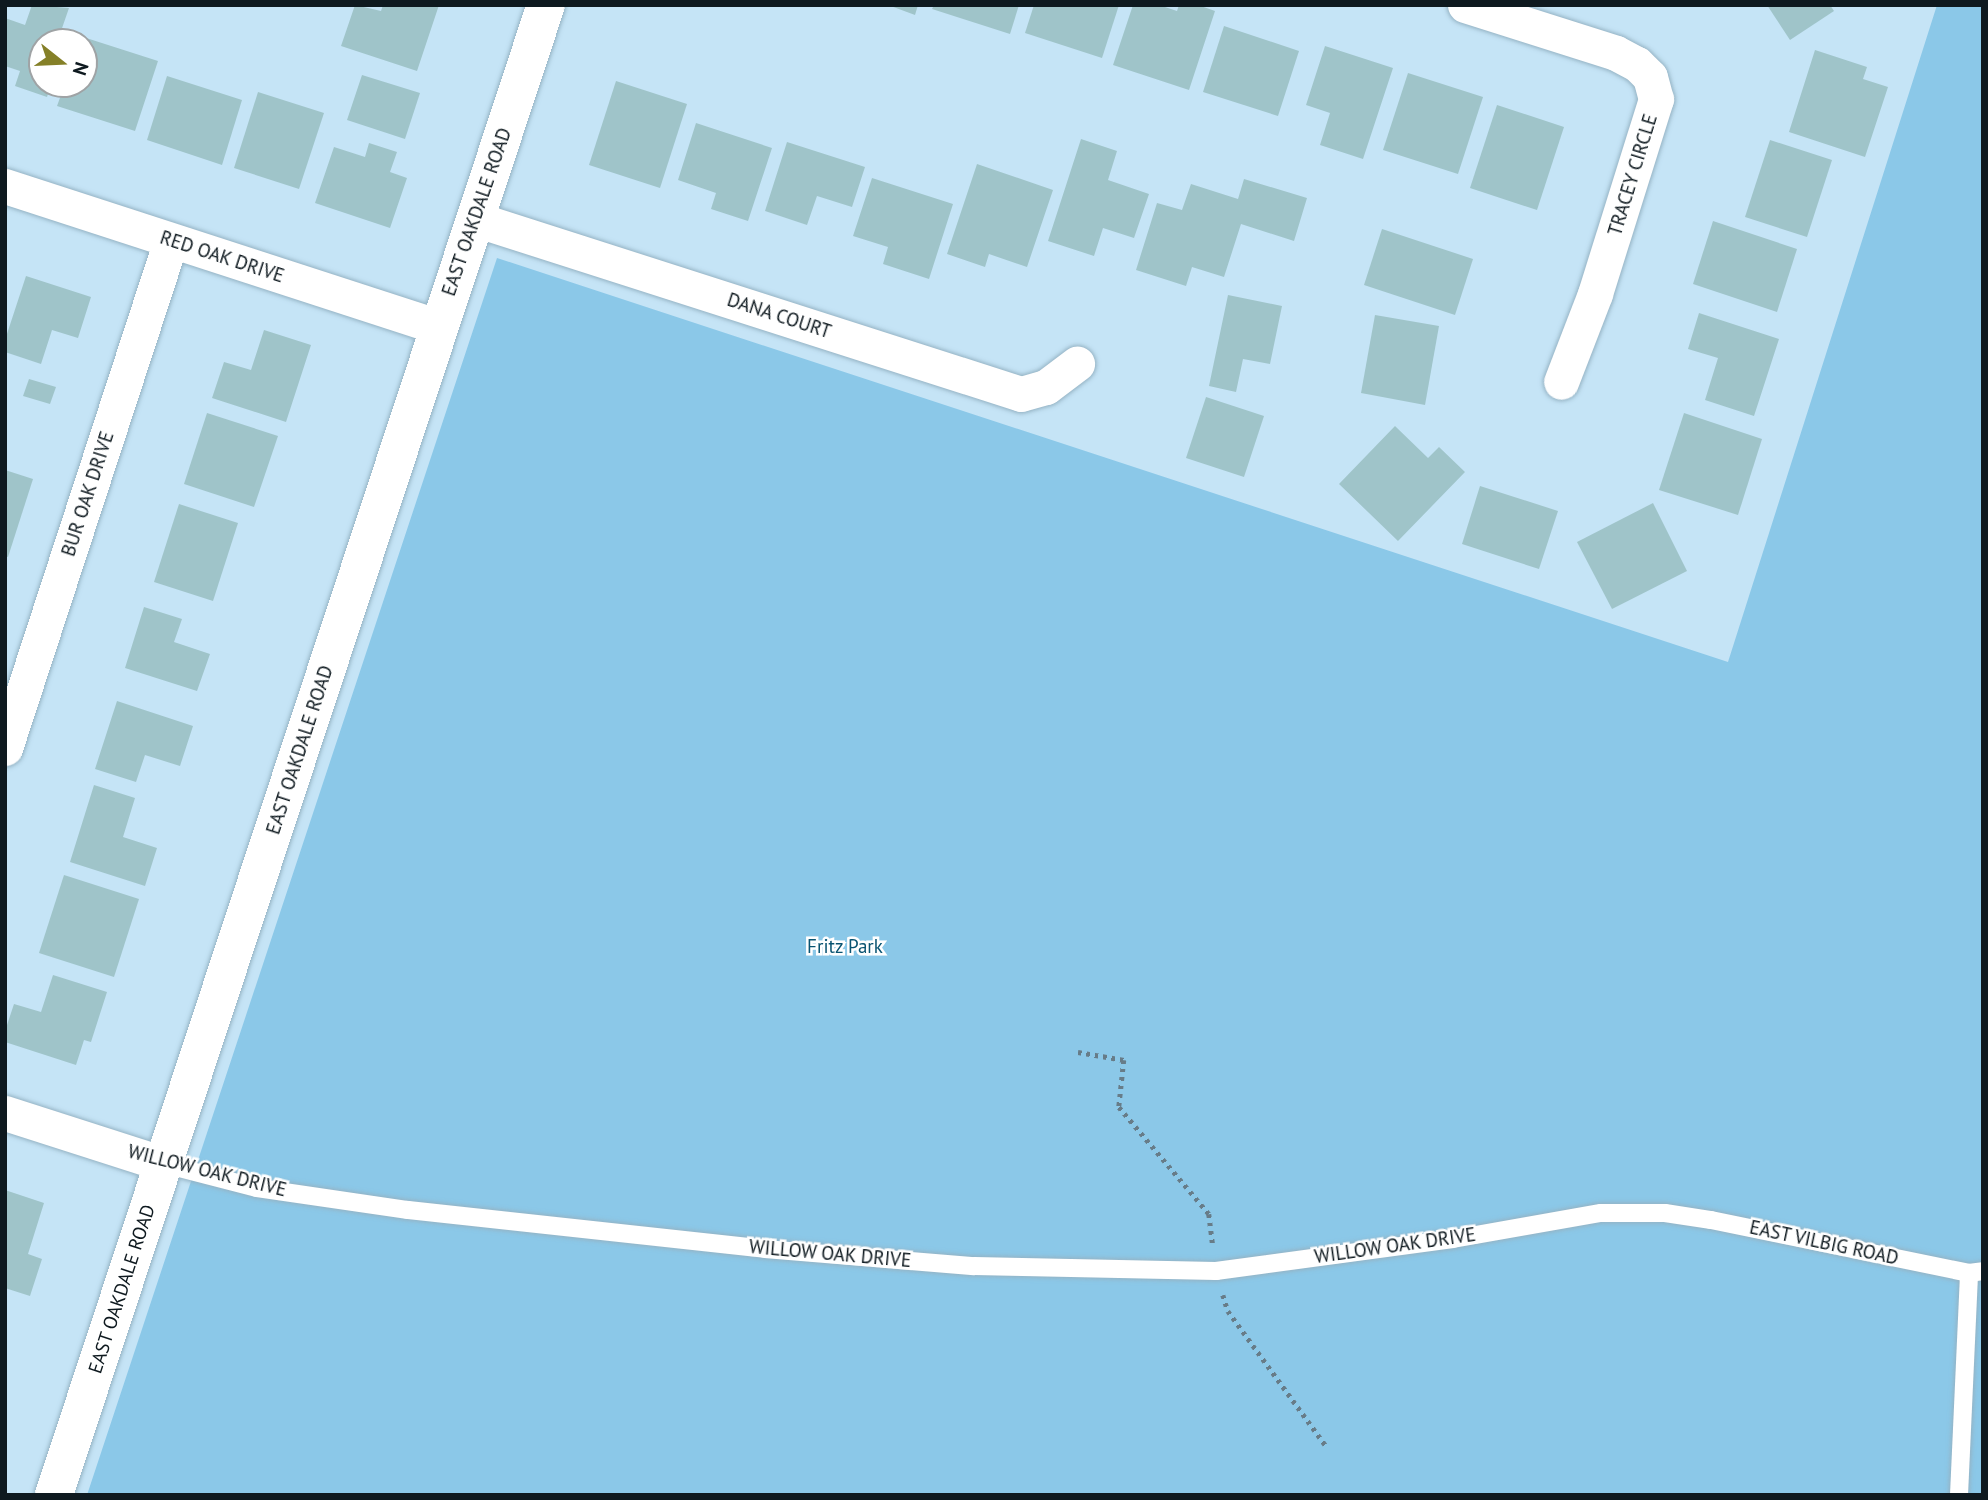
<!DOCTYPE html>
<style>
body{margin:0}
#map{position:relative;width:1988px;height:1500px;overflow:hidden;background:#c5e4f6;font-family:"PT Sans",sans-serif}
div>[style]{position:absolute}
.green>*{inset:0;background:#8bc8e8}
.building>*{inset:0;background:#9fc4c9}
.path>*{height:4.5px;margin-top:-2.25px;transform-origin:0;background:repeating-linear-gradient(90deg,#677c88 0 3.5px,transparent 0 8.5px)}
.roads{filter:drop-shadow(0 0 2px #95b3c4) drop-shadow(0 0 2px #95b3c4)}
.service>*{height:18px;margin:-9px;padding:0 9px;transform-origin:9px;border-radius:9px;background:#fff}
.minor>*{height:35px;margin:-17.5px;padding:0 17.5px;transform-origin:17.5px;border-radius:17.5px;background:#fff}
.tertiary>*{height:38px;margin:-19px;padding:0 19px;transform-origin:19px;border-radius:19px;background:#fff}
span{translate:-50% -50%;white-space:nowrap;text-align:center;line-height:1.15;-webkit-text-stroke:5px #fff;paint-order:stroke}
.street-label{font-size:19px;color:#0e191f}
.park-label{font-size:19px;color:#085371}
.frame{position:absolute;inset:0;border:7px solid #0e191f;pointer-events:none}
.north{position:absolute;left:28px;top:28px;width:70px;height:70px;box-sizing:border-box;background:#fff;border:2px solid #9fa3a5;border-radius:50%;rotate:108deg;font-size:19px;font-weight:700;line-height:28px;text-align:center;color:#0e191f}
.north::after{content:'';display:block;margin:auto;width:24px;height:32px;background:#858028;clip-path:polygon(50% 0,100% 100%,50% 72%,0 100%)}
</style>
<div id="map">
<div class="green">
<i style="clip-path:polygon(1937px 5px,1983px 5px,1983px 1495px,87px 1495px,497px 258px,1728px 662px)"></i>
</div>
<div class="building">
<i style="clip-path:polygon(32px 5px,69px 8px,60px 34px,67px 37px,65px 42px,42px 42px,42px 84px,51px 84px,47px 97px,15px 86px,20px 71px,5px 66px,5px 18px,25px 25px)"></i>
<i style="clip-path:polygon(355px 5px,381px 11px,383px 5px,439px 5px,417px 71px,341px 46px)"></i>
<i style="clip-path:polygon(888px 5px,918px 5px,915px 15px)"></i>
<i style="clip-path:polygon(934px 5px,1019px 5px,1010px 34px,932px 9px)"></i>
<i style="clip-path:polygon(1034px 5px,1119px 5px,1102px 58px,1025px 33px)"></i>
<i style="clip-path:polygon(1133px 5px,1159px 5px,1177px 11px,1179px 5px,1198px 5px,1215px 11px,1189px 90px,1113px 65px)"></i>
<i style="clip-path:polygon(1767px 5px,1830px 5px,1834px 11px,1790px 40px)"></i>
<i style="clip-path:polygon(1224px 26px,1299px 51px,1278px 116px,1203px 92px)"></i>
<i style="clip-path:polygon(80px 36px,158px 61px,135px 131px,57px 106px,65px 84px,84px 84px,84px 42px,78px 42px)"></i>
<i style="clip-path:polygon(1325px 46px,1393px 68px,1363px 159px,1320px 145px,1330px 113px,1306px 105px)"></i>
<i style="clip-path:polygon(1815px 50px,1867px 67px,1863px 79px,1888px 87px,1865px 157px,1789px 132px)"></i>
<i style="clip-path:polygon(1408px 73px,1483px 97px,1458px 174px,1383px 150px)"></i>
<i style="clip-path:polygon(362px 75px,420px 93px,405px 139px,347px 120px)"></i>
<i style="clip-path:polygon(167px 76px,242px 100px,222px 165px,147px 140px)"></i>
<i style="clip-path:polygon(616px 81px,687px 104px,660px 188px,589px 165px)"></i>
<i style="clip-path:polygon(258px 92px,324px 113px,299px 189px,234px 168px)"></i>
<i style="clip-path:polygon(1497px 105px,1564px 127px,1537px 210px,1470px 188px)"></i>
<i style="clip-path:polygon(696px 123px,772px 148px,748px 221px,711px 209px,716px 193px,678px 180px)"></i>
<i style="clip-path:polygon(1081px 139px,1117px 151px,1108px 180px,1149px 194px,1134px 238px,1103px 228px,1094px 256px,1048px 241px)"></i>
<i style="clip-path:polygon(1770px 140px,1832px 160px,1807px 237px,1745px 217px)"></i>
<i style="clip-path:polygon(787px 142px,865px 167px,852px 207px,817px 196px,807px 225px,765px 211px)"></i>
<i style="clip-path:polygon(369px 143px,397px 152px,390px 172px,407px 178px,390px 228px,315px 203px,334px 147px,365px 157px)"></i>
<i style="clip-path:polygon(977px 164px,1053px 190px,1027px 267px,989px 254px,985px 267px,947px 254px)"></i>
<i style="clip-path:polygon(872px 178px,953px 204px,929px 279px,883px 264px,888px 247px,853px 236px)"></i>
<i style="clip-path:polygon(1244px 179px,1307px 198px,1294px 241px,1241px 224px,1224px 277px,1192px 267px,1186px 286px,1136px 270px,1157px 203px,1182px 210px,1191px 184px,1238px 199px)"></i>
<i style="clip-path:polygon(1713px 221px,1797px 249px,1777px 312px,1693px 284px)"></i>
<i style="clip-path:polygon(1382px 229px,1473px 259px,1455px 315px,1364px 285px)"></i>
<i style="clip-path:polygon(26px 276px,91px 297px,78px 338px,52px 330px,41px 364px,5px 352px,5px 340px)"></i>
<i style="clip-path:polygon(1228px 295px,1282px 306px,1270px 364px,1243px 359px,1236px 392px,1209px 386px)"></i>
<i style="clip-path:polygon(1699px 313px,1779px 339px,1754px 416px,1705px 400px,1718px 358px,1688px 349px)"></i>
<i style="clip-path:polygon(1375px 315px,1439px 326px,1425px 405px,1361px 393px)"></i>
<i style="clip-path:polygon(264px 330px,311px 345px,286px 422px,212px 398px,224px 362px,251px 370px)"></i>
<i style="clip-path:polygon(29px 379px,56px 387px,50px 404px,23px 396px)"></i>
<i style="clip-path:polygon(1206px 397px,1264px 416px,1244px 477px,1186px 458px)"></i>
<i style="clip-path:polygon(207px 413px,278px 436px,254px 507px,184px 484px)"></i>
<i style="clip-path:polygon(1684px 413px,1762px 439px,1738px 515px,1659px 490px)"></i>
<i style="clip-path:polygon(1395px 426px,1428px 458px,1439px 447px,1465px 472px,1398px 541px,1339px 484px)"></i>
<i style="clip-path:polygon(5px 470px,33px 479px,8px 557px,5px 556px)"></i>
<i style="clip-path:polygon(1480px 486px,1558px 511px,1539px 569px,1462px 544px)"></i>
<i style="clip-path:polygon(1653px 503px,1687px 571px,1612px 609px,1577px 542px)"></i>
<i style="clip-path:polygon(179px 504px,238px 523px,213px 601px,154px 582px)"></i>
<i style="clip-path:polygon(144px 607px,182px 619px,174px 642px,210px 654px,197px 691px,125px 668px)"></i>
<i style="clip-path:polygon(117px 701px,193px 726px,180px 766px,145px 755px,136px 782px,95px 769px)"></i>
<i style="clip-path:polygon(94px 785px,135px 798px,123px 837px,157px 848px,145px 886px,70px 862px)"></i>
<i style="clip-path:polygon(64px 875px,139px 899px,114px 977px,39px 953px)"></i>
<i style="clip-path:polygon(53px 975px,107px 992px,91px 1042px,84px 1040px,76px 1065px,5px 1042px,5px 1031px,14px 1004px,41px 1012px)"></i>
<i style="clip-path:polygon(5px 1190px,44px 1203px,28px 1254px,42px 1259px,30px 1296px,5px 1288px)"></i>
</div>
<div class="path">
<i style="left:1078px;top:1052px;width:47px;rotate:9.9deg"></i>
<i style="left:1124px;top:1060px;width:47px;rotate:96.1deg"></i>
<i style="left:1119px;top:1107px;width:140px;rotate:49.9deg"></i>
<i style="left:1209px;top:1214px;width:32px;rotate:83deg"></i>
<i style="left:1223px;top:1295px;width:17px;rotate:73deg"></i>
<i style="left:1228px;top:1311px;width:167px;rotate:54deg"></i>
</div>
<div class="roads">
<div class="service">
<i style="left:164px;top:1164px;width:96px;rotate:14.5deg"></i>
<i style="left:257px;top:1188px;width:153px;rotate:8.3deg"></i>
<i style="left:408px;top:1210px;width:359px;rotate:6.2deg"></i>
<i style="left:765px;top:1249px;width:210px;rotate:4.7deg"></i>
<i style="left:974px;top:1266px;width:242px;rotate:1.2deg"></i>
<i style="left:1216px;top:1271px;width:239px;rotate:-7.7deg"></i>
<i style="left:1453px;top:1239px;width:150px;rotate:-10deg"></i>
<i style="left:1601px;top:1213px;width:64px"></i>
<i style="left:1665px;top:1213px;width:47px;rotate:8.7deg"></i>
<i style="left:1711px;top:1220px;width:263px;rotate:11.6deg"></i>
<i style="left:1969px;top:1273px;width:14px;rotate:-8deg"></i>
<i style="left:1959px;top:1495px;width:222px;rotate:-87.4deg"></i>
</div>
<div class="minor">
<i style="left:1465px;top:5px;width:158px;rotate:17.6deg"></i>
<i style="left:1616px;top:53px;width:24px;rotate:28deg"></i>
<i style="left:1637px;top:64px;width:18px;rotate:45deg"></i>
<i style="left:1650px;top:77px;width:23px;rotate:75deg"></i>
<i style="left:1656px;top:99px;width:204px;rotate:107.4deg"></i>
<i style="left:1595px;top:294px;width:94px;rotate:111.1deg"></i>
<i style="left:5px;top:186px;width:455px;rotate:18deg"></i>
<i style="left:475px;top:219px;width:573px;rotate:17.77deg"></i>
<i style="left:1021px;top:394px;width:26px;rotate:-16deg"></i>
<i style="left:1046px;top:387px;width:39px;rotate:-37deg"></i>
<i style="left:5px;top:748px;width:534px;rotate:-71.9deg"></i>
<i style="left:5px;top:1113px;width:167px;rotate:17.8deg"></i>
</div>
<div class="tertiary">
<i style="left:54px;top:1495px;width:1569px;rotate:-71.73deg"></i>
</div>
</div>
<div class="street-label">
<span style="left:1633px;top:175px;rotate:-73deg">TRACEY CIRCLE</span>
<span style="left:477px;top:212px;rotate:-71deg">EAST OAKDALE ROAD</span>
<span style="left:222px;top:257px;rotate:18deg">RED OAK DRIVE</span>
<span style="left:779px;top:316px;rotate:18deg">DANA COURT</span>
<span style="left:88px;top:494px;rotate:-72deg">BUR OAK DRIVE</span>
<span style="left:300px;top:750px;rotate:-72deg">EAST OAKDALE ROAD</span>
<span style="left:207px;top:1171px;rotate:14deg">WILLOW OAK DRIVE</span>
<span style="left:1824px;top:1243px;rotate:12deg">EAST VILBIG ROAD</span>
<span style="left:1395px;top:1246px;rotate:-8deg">WILLOW OAK DRIVE</span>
<span style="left:830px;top:1254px;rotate:5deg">WILLOW OAK DRIVE</span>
<span style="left:122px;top:1289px;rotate:-72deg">EAST OAKDALE ROAD</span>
</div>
<div class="park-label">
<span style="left:845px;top:947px">Fritz Park</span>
</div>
<div class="frame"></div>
<div class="north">N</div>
</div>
